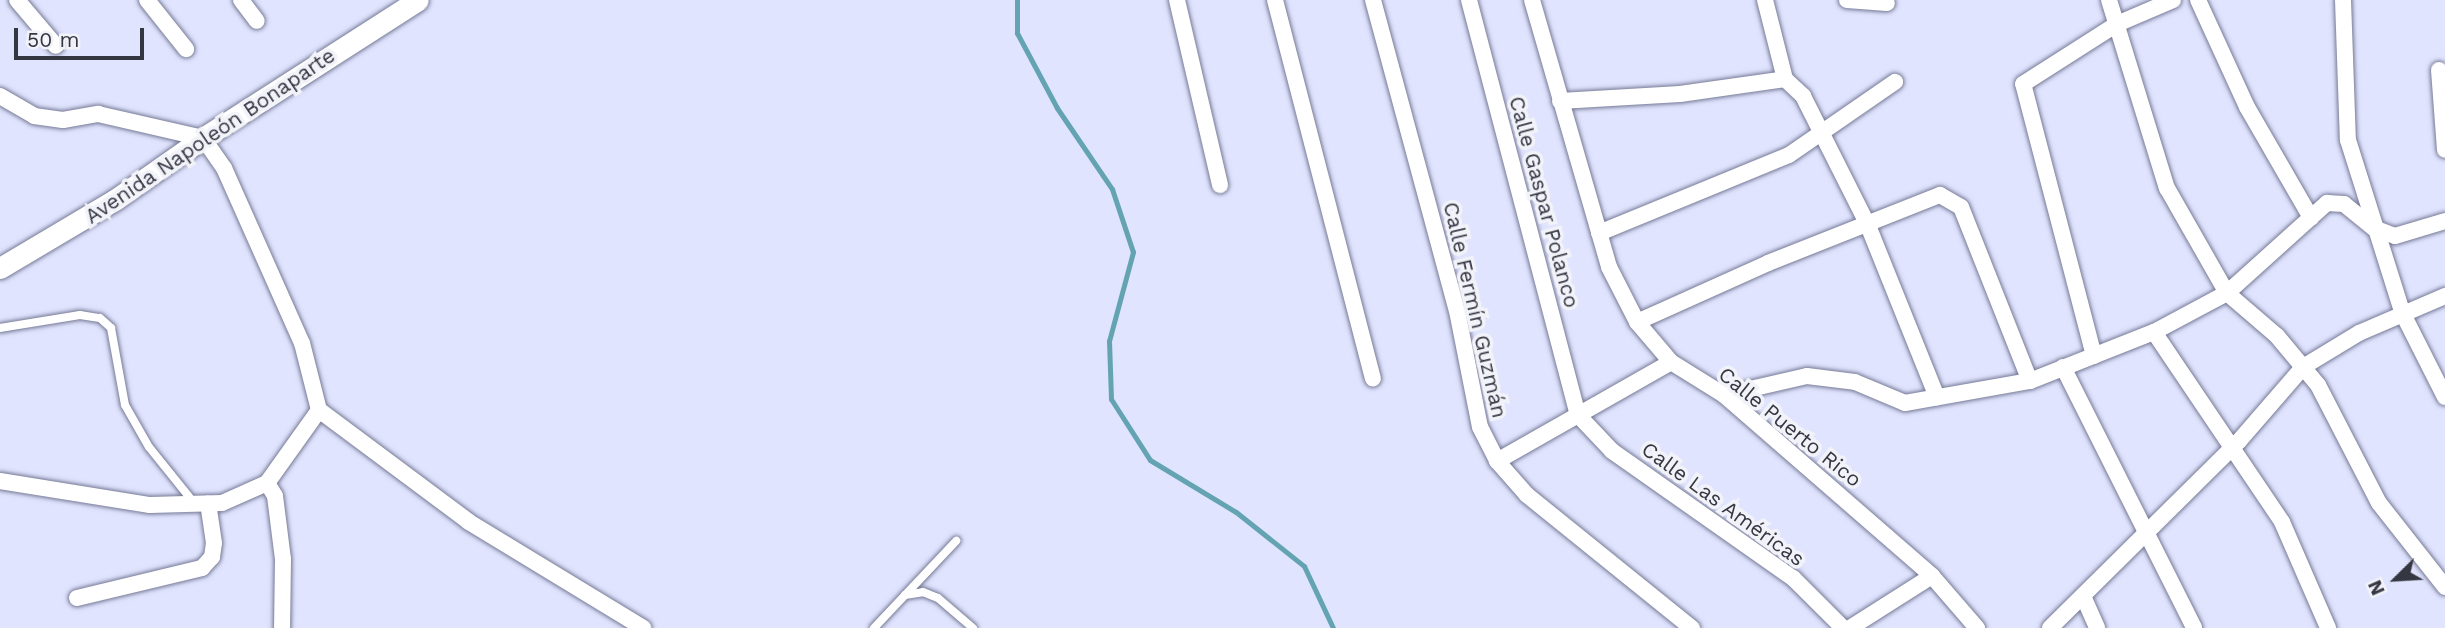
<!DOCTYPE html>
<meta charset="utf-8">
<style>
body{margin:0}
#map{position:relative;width:2445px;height:628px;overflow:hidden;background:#e0e4fe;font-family:"Work Sans",sans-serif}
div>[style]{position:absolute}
.stream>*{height:5px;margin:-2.5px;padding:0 2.5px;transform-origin:2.5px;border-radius:2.5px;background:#64a3b2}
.roads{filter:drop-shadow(0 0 2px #767a96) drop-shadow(0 0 2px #767a96)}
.service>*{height:8px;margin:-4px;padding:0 4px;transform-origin:4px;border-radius:4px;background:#fff}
.minor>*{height:16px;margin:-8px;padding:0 8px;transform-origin:8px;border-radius:8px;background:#fff}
.secondary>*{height:21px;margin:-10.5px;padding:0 10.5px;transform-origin:10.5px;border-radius:10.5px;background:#fff}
span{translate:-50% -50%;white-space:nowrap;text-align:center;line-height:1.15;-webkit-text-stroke:7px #f2f3f9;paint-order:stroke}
.street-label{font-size:21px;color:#343642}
.north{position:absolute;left:2361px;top:544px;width:70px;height:70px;-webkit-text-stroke:5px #f2f3f9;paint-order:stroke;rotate:246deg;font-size:19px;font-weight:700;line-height:28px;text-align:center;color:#343642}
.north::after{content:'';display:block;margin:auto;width:24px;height:32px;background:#343642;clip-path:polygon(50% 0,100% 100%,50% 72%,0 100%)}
.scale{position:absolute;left:14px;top:28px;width:130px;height:32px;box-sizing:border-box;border:4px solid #343642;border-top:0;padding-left:9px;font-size:21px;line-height:24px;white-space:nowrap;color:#343642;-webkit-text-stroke:5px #f2f3f9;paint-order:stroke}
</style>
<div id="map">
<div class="stream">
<i style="left:1017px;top:0;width:33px;rotate:90deg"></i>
<i style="left:1017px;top:33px;width:85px;rotate:61.9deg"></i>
<i style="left:1057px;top:108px;width:98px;rotate:55.8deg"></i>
<i style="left:1112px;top:189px;width:66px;rotate:71.6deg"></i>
<i style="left:1133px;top:252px;width:92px;rotate:105.1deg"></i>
<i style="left:1109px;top:341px;width:58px;rotate:88deg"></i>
<i style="left:1111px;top:399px;width:72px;rotate:57.4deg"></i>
<i style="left:1150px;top:460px;width:100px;rotate:31.2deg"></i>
<i style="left:1236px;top:512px;width:87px;rotate:38.5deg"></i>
<i style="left:1304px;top:566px;width:68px;rotate:64.9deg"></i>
</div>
<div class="roads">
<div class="service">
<i style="left:0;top:328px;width:81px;rotate:-9.2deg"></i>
<i style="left:80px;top:315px;width:20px;rotate:9deg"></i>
<i style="left:100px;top:318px;width:15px;rotate:42deg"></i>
<i style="left:111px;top:328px;width:78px;rotate:79.7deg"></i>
<i style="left:125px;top:405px;width:48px;rotate:60.3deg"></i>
<i style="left:149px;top:447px;width:72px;rotate:51.2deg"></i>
<i style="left:905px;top:595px;width:18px;rotate:-9deg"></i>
<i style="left:923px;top:592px;width:16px;rotate:22deg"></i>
<i style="left:938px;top:598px;width:46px;rotate:40.6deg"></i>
<i style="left:874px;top:628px;width:120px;rotate:-46.7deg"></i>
</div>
<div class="minor">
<i style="left:17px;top:0;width:60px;rotate:49.7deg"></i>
<i style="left:147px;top:0;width:63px;rotate:51.5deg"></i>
<i style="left:241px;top:0;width:26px;rotate:53deg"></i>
<i style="left:1177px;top:0;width:190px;rotate:76.9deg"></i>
<i style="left:1275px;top:0;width:391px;rotate:75.5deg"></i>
<i style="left:1373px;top:0;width:322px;rotate:74.9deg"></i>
<i style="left:1457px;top:311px;width:118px;rotate:78.8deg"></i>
<i style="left:1480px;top:427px;width:38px;rotate:63deg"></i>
<i style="left:1497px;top:461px;width:45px;rotate:48.6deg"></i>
<i style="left:1527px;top:495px;width:212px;rotate:38.9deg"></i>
<i style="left:1469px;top:0;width:429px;rotate:75.3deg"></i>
<i style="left:1578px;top:415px;width:50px;rotate:46.6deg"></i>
<i style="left:1612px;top:451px;width:221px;rotate:35.1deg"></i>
<i style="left:1793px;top:578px;width:71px;rotate:45deg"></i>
<i style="left:1532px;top:0;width:278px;rotate:73.9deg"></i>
<i style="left:1609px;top:267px;width:62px;rotate:63deg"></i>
<i style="left:1637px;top:322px;width:52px;rotate:49.6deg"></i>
<i style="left:1671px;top:362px;width:62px;rotate:31.9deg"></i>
<i style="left:1724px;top:395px;width:276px;rotate:41deg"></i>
<i style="left:1932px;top:576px;width:69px;rotate:49.1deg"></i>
<i style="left:1765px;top:0;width:81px;rotate:75.8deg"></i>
<i style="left:1785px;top:79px;width:25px;rotate:43deg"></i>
<i style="left:1803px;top:96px;width:142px;rotate:63.3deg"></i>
<i style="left:1867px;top:223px;width:188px;rotate:68.1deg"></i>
<i style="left:1847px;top:0;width:40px;rotate:4.3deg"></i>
<i style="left:2109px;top:0;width:197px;rotate:72.9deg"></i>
<i style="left:2167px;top:188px;width:121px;rotate:60.3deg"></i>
<i style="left:2227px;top:293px;width:66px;rotate:40.7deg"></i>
<i style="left:2277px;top:336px;width:64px;rotate:50.1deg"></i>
<i style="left:2318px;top:385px;width:133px;rotate:62.7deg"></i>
<i style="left:2379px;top:503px;width:107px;rotate:51.8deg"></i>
<i style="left:2198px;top:0;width:118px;rotate:65.4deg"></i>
<i style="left:2247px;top:107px;width:128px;rotate:60deg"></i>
<i style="left:2343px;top:0;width:140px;rotate:88deg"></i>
<i style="left:2348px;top:140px;width:182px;rotate:72.5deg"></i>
<i style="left:2403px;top:314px;width:93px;rotate:63.2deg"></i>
<i style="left:2439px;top:70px;width:80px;rotate:85.7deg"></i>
<i style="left:0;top:96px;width:39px;rotate:30deg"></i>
<i style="left:34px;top:116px;width:29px;rotate:8deg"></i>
<i style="left:63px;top:120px;width:36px;rotate:-10deg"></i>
<i style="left:98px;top:114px;width:108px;rotate:12.9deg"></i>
<i style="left:203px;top:138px;width:37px;rotate:55deg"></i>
<i style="left:224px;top:168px;width:192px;rotate:66deg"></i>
<i style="left:302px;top:343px;width:69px;rotate:75.8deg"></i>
<i style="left:319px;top:410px;width:187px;rotate:36.7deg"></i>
<i style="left:469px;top:522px;width:204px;rotate:31.3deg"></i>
<i style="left:1560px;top:101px;width:120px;rotate:-3.3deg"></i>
<i style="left:1680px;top:94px;width:106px;rotate:-8.1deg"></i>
<i style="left:1599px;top:233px;width:205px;rotate:-22.3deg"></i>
<i style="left:1789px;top:155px;width:129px;rotate:-34.6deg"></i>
<i style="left:1637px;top:322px;width:144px;rotate:-24.2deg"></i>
<i style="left:1768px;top:263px;width:185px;rotate:-21.6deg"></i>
<i style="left:1940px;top:195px;width:24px;rotate:30deg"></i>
<i style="left:1961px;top:207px;width:187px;rotate:68.4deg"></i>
<i style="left:2154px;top:332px;width:229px;rotate:56deg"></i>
<i style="left:2282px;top:522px;width:116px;rotate:66.5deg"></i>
<i style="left:2094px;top:356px;width:281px;rotate:-104.6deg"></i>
<i style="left:2023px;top:84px;width:112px;rotate:-32.6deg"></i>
<i style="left:2117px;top:24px;width:61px;rotate:-23.2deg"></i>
<i style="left:2063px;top:367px;width:292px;rotate:63.3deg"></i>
<i style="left:1724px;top:395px;width:85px;rotate:-12.9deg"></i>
<i style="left:1807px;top:376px;width:48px;rotate:7.1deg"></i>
<i style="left:1855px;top:382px;width:54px;rotate:22.8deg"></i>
<i style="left:1905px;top:403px;width:127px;rotate:-10deg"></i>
<i style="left:2030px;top:381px;width:133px;rotate:-21.6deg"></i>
<i style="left:2154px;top:332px;width:83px;rotate:-28.1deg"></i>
<i style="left:2227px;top:293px;width:135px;rotate:-42deg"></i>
<i style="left:2327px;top:203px;width:17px;rotate:3deg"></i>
<i style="left:2344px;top:204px;width:38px;rotate:39deg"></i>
<i style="left:2374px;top:228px;width:22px;rotate:21deg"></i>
<i style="left:2395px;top:236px;width:52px;rotate:-16.7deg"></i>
<i style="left:1497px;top:461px;width:200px;rotate:-29.6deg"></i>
<i style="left:0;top:481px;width:152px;rotate:9.1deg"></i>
<i style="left:150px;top:505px;width:72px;rotate:-1.6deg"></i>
<i style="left:222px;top:503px;width:49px;rotate:-24deg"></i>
<i style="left:267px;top:483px;width:90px;rotate:-54.5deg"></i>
<i style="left:267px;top:483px;width:15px;rotate:58deg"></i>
<i style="left:275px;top:496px;width:64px;rotate:82.8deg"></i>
<i style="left:283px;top:559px;width:69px;rotate:90.8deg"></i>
<i style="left:2083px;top:596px;width:35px;rotate:66deg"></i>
<i style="left:77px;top:598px;width:129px;rotate:-13.5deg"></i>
<i style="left:202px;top:568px;width:15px;rotate:-48deg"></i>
<i style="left:212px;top:557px;width:14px;rotate:-82deg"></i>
<i style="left:214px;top:543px;width:40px;rotate:-98.5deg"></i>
<i style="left:1850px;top:628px;width:97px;rotate:-32.4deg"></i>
<i style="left:2050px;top:628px;width:266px;rotate:-44.7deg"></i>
<i style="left:2239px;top:441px;width:98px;rotate:-49.1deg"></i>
<i style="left:2303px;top:367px;width:66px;rotate:-31.3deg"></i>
<i style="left:2359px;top:333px;width:94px;rotate:-23.3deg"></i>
</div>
<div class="secondary">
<i style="left:0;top:268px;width:135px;rotate:-30.7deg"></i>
<i style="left:116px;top:199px;width:106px;rotate:-35deg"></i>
<i style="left:203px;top:138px;width:255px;rotate:-32.7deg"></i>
</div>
</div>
<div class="street-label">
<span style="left:210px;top:136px;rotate:-34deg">Avenida Napoleón Bonaparte</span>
<span style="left:1544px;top:202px;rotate:75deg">Calle Gaspar Polanco</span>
<span style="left:1475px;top:310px;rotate:77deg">Calle Fermín Guzmán</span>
<span style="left:1790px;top:427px;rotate:39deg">Calle Puerto Rico</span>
<span style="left:1723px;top:504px;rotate:36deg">Calle Las Américas</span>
</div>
<div class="north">N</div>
<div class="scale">50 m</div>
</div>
